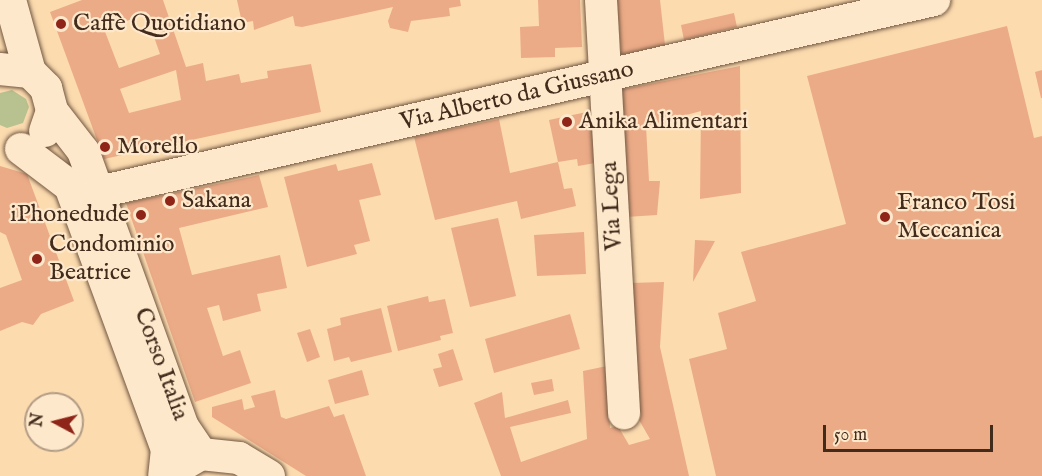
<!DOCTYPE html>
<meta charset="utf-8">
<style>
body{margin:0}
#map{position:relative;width:1042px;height:476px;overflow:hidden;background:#fcdbaf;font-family:"IM FELL English",serif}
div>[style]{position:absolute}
.green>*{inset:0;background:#b8c190}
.building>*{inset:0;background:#ecab87}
.roads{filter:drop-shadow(0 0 2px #715741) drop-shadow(0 0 2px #715741)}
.minor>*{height:32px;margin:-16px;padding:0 16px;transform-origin:16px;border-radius:16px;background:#fde8cb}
.dots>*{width:16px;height:16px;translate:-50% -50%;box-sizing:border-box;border:3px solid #fde8cb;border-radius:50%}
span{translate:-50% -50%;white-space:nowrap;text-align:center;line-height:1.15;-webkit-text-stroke:4.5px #fde8cb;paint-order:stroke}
.poi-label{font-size:24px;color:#432b1c}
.left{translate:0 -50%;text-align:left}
.right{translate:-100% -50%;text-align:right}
.street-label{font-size:24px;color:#432b1c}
.north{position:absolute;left:24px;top:392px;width:60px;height:60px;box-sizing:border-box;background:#fde8cb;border:2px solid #b39c85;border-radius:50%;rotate:277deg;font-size:16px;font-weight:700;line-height:24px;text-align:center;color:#432b1c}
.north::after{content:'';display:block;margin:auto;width:21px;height:27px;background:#8f2418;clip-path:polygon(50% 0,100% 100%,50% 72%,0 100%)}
.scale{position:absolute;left:823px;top:425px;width:170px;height:27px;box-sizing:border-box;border:3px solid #432b1c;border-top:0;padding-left:8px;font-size:18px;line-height:21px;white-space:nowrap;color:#432b1c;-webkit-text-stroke:4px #fde8cb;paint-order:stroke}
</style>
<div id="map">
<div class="green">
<i style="clip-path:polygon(12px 90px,26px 99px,29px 107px,23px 123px,7px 128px,0 125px,0 93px)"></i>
</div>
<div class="building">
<i style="clip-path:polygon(evenodd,82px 0,163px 0,186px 67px,203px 63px,206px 81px,239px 74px,241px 83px,268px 78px,267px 71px,311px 64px,321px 112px,104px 159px,50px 12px,82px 0,146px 14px,160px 54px,119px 68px,104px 29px,146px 14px,82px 0,176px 70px,181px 100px,129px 113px,120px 89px,176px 70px)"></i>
<i style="clip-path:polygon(237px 0,460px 0,461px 6px,449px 8px,450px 16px,411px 21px,408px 32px,390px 28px,388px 21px,393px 7px,302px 27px,295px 26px,293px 16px,254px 30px,253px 21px,242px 23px)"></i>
<i style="clip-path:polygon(538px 0,580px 0,582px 47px,555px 48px,555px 57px,521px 58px,520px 27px,539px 26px)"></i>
<i style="clip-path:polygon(617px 0,660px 0,665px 45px,621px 55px)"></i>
<i style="clip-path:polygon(734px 13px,737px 27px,684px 40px,681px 25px)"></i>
<i style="clip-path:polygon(1007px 26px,1034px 138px,1042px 136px,1042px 476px,716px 476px,689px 359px,727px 349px,718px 313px,756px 301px,741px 252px,846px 224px,807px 76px)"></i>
<i style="clip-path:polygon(740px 66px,741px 193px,700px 199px,701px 111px,646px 126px,649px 181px,660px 181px,657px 215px,626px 217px,619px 90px)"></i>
<i style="clip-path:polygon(1042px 70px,1042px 98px,1041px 98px,1035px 72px)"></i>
<i style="clip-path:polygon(596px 110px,601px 162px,578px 166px,577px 159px,558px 162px,549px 120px)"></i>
<i style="clip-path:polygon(499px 119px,510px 173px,558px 162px,564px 189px,572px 188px,576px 206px,521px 219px,517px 201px,435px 220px,414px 137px)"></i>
<i style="clip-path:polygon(372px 163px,381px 195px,359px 200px,370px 241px,354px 245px,357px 254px,307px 267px,284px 177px,336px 164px,338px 171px)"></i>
<i style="clip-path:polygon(0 166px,27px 174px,74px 301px,41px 314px,33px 325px,22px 322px,0 331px,0 288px,22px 280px,6px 235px,0 232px)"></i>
<i style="clip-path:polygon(259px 175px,268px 207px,179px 228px,192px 275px,280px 255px,287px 288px,257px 294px,261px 311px,223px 321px,219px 305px,207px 308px,223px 356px,240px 350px,251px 383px,195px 402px,126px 203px)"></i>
<i style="clip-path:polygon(498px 218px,516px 296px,470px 307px,451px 228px)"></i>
<i style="clip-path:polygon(584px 232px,586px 274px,537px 276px,534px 235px)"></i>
<i style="clip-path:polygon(695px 240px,715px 241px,693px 282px)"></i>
<i style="clip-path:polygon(664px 282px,660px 347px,689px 476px,501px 476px,474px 403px,502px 392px,505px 418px,568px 400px,571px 413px,510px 427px,521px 462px,587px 439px,583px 371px,607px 366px,610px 428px,618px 426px,629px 445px,650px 439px,635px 413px,630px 283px)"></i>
<i style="clip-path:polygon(428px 296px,429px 302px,445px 299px,453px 333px,440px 336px,441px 340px,398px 351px,387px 306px)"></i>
<i style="clip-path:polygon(381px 308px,392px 352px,351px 362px,349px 357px,334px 361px,327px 329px,341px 325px,340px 318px)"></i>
<i style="clip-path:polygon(570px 314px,580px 349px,494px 373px,485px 339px)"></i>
<i style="clip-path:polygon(310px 329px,320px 357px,307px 362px,297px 333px)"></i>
<i style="clip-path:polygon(453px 349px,463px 380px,439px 387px,433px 369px,442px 367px,438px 354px)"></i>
<i style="clip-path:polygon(362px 370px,369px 395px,335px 404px,328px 380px)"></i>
<i style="clip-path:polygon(552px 379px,554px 391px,534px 395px,531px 383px)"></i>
<i style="clip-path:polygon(275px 390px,281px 417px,286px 419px,329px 406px,334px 417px,344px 414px,366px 476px,306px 476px,212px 417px,212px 407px,242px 399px,244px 410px,255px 407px,251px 396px)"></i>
</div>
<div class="roads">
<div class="minor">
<i style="left:10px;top:0;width:75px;rotate:74.5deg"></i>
<i style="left:601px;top:0;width:414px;rotate:86.8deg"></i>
<i style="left:0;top:69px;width:30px;rotate:6deg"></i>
<i style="left:30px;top:72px;width:23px;rotate:45deg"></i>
<i style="left:46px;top:88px;width:24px;rotate:75deg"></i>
<i style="left:52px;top:111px;width:21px;rotate:109deg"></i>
<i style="left:52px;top:111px;width:51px;rotate:52.2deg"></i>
<i style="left:83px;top:151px;width:294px;rotate:70.1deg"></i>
<i style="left:183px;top:427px;width:32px;rotate:56deg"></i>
<i style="left:21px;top:149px;width:61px;rotate:37.1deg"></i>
<i style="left:70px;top:186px;width:280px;rotate:69.8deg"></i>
<i style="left:167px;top:449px;width:27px;rotate:96deg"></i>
<i style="left:99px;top:192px;width:857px;rotate:-12.95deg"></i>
<i style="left:184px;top:464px;width:20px;rotate:-30deg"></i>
<i style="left:201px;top:454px;width:38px;rotate:6deg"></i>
<i style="left:239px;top:458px;width:35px;rotate:31deg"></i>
</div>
</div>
<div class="dots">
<i style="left:61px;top:24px;background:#8f2418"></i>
<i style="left:567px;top:122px;background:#8f2418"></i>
<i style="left:105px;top:147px;background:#8f2418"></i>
<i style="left:170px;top:201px;background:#8f2418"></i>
<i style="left:141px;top:215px;background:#8f2418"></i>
<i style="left:885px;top:217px;background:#8f2418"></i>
<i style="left:37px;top:259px;background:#8f2418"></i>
</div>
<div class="poi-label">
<span class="left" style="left:73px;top:24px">Caffè Quotidiano</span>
<span class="left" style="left:579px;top:122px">Anika Alimentari</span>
<span class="left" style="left:117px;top:147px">Morello</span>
<span class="left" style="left:182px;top:201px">Sakana</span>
<span class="left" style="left:897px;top:217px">Franco Tosi<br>Meccanica</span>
<span class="right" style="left:129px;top:215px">iPhonedude</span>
<span class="left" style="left:49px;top:259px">Condominio<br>Beatrice</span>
</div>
<div class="street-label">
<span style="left:517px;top:96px;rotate:-13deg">Via Alberto da Giussano</span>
<span style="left:612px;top:206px;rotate:-93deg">Via Lega</span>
<span style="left:161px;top:364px;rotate:70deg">Corso Italia</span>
</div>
<div class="north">N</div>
<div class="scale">50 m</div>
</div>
